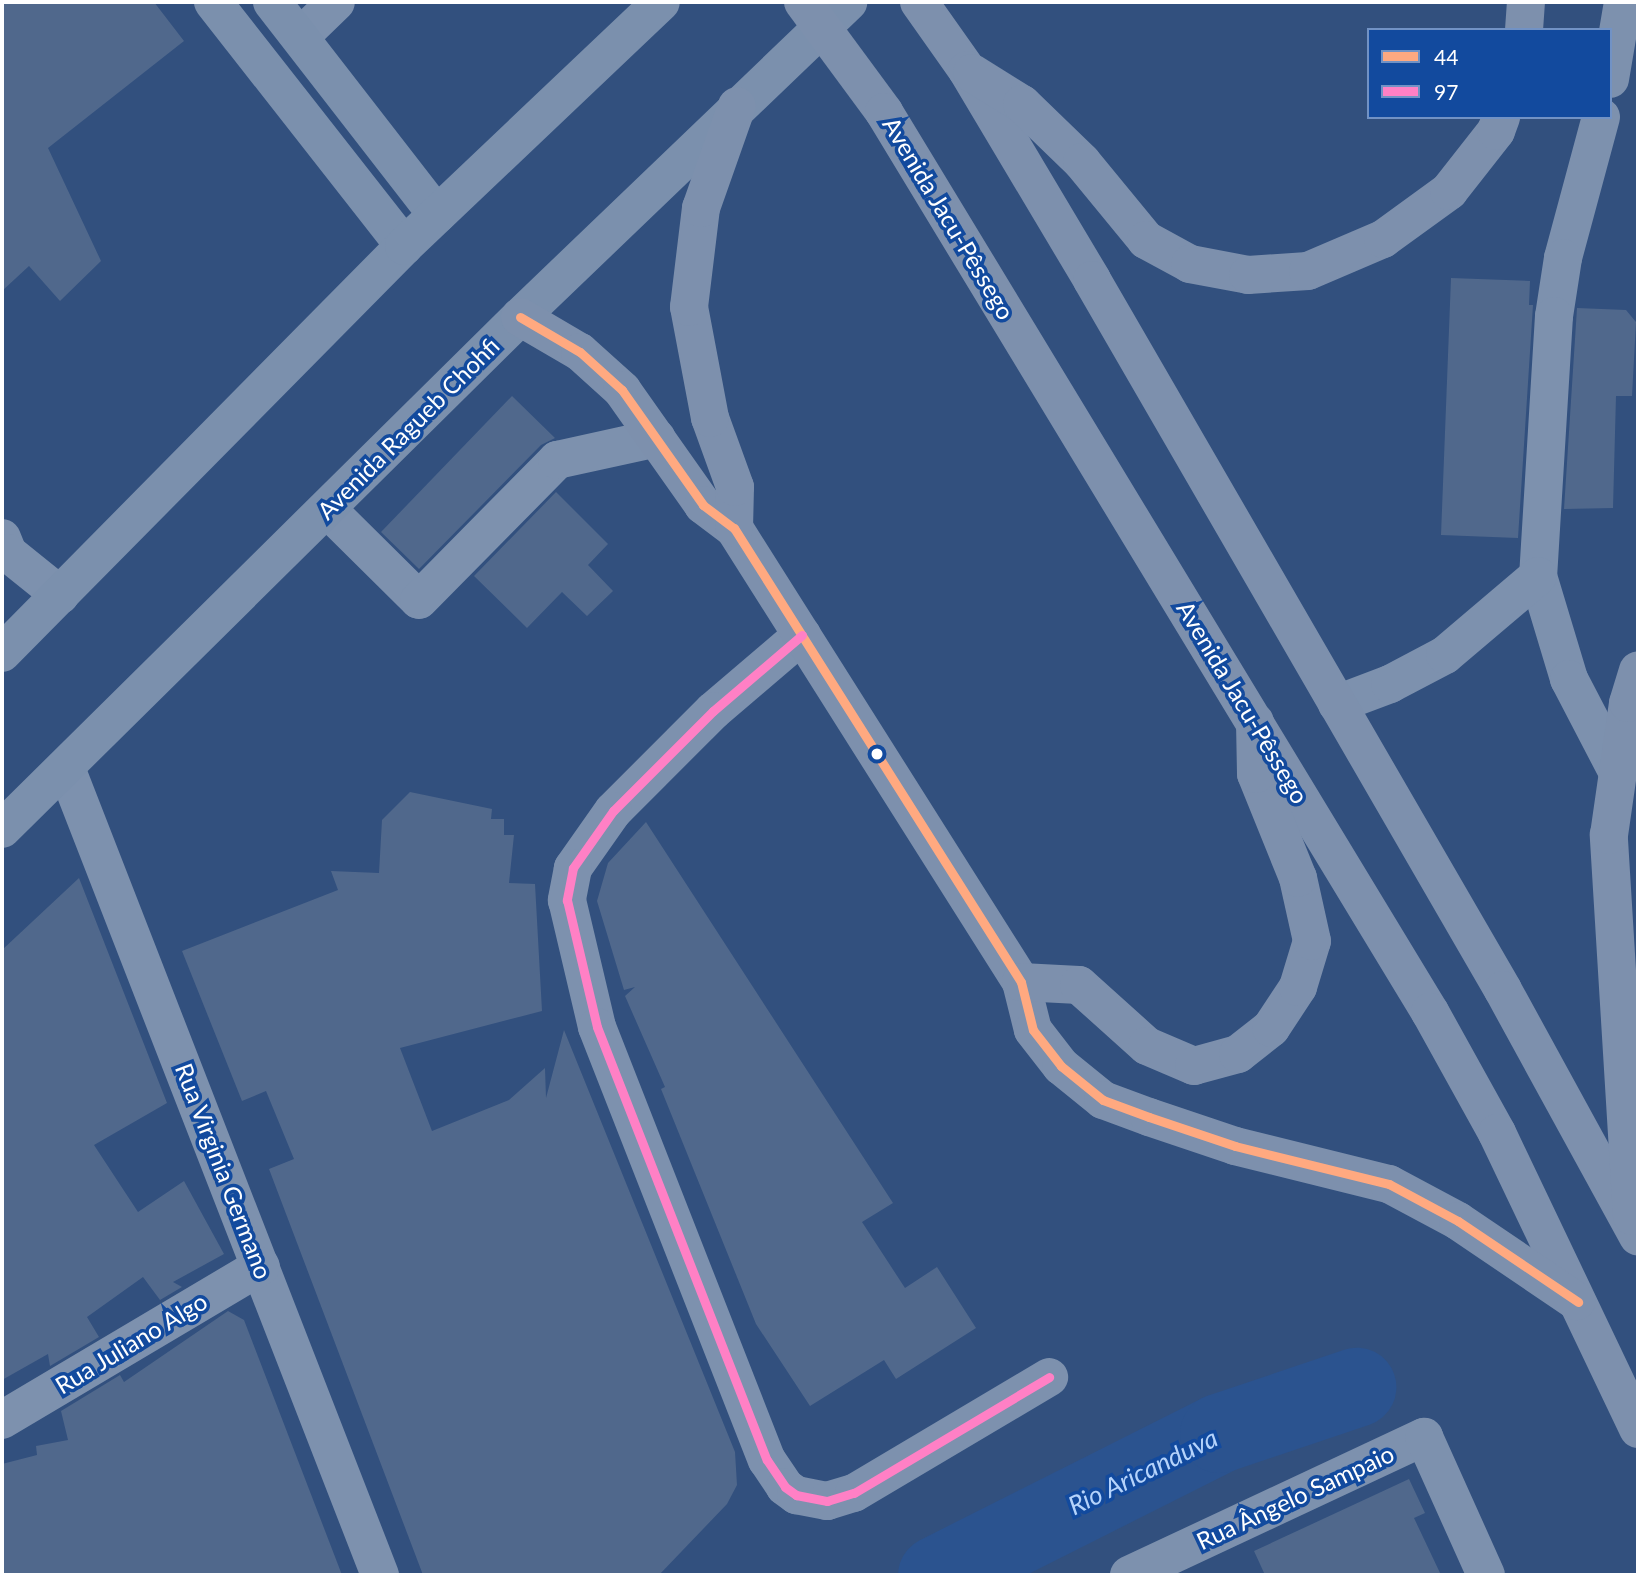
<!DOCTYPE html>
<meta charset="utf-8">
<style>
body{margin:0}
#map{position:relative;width:1640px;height:1577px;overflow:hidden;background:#32507e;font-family:Lato,sans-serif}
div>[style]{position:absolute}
.river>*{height:79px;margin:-39.5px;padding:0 39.5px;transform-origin:39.5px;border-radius:39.5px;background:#2b538f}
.building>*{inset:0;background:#50688c}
.minor>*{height:38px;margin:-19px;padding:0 19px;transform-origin:19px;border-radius:19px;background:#7d91ae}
.major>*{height:38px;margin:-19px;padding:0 19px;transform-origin:19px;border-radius:19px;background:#7b90ad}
.highway>*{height:38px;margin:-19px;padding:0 19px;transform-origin:19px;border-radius:19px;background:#7d90ad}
.bus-1>*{height:9px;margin:-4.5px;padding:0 4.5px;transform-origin:4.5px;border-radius:4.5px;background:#ffa980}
.bus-2>*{height:9px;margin:-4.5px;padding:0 4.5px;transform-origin:4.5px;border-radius:4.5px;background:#ff80c5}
.dots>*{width:19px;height:19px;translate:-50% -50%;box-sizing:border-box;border:4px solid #124a9e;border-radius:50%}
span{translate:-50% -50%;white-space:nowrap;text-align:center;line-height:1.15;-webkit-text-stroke:7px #124a9e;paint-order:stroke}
.street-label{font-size:24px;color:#fff}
.water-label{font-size:26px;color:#b5d3fb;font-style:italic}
.frame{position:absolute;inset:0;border:4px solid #fff;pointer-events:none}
.legend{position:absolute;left:1367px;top:28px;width:245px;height:91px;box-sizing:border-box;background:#124a9e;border:2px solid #7192c5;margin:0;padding:9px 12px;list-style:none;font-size:21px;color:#fff}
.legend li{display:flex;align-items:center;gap:14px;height:35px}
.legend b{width:35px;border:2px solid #7192c5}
</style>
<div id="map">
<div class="river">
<i style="left:937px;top:1575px;width:316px;rotate:-26.7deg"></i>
<i style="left:1219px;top:1433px;width:145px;rotate:-18.6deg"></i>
</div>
<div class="building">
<i style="clip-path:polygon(2px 2px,154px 2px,184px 41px,48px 148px,101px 261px,60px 301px,29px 266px,2px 291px)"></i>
<i style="clip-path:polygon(1451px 278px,1530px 281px,1529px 305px,1533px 305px,1518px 538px,1441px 535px)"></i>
<i style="clip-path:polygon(1577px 308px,1626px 310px,1636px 322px,1632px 396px,1616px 396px,1613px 508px,1564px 509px)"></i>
<i style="clip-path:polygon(512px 396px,555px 438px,541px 445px,419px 569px,381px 532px)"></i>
<i style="clip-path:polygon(556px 492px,608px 544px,588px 565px,613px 591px,587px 616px,562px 592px,527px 628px,474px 576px)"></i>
<i style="clip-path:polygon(410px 792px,492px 809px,491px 819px,504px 819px,504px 835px,514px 835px,509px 883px,535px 884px,542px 1011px,400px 1048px,432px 1131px,509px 1100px,545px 1068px,546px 1098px,564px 1030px,735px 1452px,737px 1485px,727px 1504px,659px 1575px,423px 1575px,269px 1169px,294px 1159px,266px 1091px,242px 1101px,182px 951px,338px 890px,331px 871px,379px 873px,382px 820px)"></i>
<i style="clip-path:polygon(646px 822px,893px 1203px,862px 1222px,905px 1288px,937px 1267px,976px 1328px,896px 1379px,884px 1360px,810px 1406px,756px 1324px,661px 1089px,665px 1087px,625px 996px,635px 987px,624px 990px,597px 901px,608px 863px)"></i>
<i style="clip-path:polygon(79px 878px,167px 1103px,94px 1145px,138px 1212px,184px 1181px,224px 1254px,173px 1282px,182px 1287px,160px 1300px,143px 1277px,87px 1317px,99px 1337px,50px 1366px,48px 1354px,2px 1380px,2px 950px)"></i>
<i style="clip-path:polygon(228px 1311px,244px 1320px,342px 1575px,2px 1575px,2px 1464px,37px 1455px,36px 1446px,68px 1440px,61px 1411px,120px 1375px,124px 1382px)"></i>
<i style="clip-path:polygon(1409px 1479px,1425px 1513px,1414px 1518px,1441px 1575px,1265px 1575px,1254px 1551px)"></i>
</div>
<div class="minor">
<i style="left:300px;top:37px;width:50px;rotate:-44.2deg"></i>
<i style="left:1610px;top:79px;width:78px;rotate:-80.4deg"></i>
<i style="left:1601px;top:117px;width:146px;rotate:105.1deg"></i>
<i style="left:1563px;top:258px;width:59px;rotate:98.8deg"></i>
<i style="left:1554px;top:316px;width:260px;rotate:93.5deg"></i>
<i style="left:1538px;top:576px;width:108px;rotate:73.2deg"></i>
<i style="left:1569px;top:679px;width:106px;rotate:62.5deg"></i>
<i style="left:327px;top:509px;width:129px;rotate:44.7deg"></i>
<i style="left:419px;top:600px;width:197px;rotate:-45.4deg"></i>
<i style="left:557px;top:460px;width:102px;rotate:-12.4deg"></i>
<i style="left:2px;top:538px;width:16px;rotate:68deg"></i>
<i style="left:8px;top:553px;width:67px;rotate:38.9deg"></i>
<i style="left:802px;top:635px;width:117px;rotate:139.5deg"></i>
<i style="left:713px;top:711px;width:141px;rotate:135deg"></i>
<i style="left:613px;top:811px;width:70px;rotate:125.1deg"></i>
<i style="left:573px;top:868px;width:33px;rotate:101deg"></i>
<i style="left:567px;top:900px;width:130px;rotate:76.7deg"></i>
<i style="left:597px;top:1027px;width:465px;rotate:68.6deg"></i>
<i style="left:767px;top:1460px;width:32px;rotate:56deg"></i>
<i style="left:785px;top:1487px;width:14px;rotate:36deg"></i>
<i style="left:796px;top:1495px;width:32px;rotate:11deg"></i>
<i style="left:827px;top:1501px;width:28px;rotate:-17deg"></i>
<i style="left:854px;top:1493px;width:227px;rotate:-30.7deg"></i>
<i style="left:1337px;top:704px;width:57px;rotate:-20.7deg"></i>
<i style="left:1390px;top:684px;width:62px;rotate:-27.8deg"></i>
<i style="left:1445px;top:655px;width:122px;rotate:-40.3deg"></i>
<i style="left:66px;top:768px;width:866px;rotate:68.74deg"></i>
<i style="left:2px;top:1420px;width:301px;rotate:-30.7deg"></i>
<i style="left:1129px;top:1575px;width:326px;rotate:-25.1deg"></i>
<i style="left:1424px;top:1437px;width:151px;rotate:65.8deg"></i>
</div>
<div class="major">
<i style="left:213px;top:2px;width:310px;rotate:51.9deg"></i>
<i style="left:272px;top:2px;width:269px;rotate:52.2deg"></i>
<i style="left:2px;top:653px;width:572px;rotate:-45.35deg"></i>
<i style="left:404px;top:246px;width:354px;rotate:-43.5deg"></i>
<i style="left:2px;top:829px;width:728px;rotate:-44.67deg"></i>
<i style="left:520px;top:317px;width:455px;rotate:-43.8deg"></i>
</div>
<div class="highway">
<i style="left:803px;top:2px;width:137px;rotate:53.6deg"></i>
<i style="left:884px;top:112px;width:1053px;rotate:58.76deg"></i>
<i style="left:1430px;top:1012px;width:138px;rotate:61deg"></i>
<i style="left:1497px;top:1133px;width:328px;rotate:64.5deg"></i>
<i style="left:919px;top:2px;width:83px;rotate:54.8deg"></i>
<i style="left:967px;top:70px;width:244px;rotate:59.2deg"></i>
<i style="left:1092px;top:280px;width:820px;rotate:59.93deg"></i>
<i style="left:1503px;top:990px;width:281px;rotate:61.3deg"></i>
<i style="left:1524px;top:30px;width:28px;rotate:-86deg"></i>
<i style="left:972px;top:73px;width:59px;rotate:31.8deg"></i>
<i style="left:1022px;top:104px;width:83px;rotate:44deg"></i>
<i style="left:1082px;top:162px;width:101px;rotate:50.6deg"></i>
<i style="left:1146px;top:240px;width:50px;rotate:28.6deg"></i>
<i style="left:1190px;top:264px;width:59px;rotate:10.7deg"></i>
<i style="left:1248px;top:275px;width:60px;rotate:-3.8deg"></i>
<i style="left:1308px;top:271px;width:82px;rotate:-23.1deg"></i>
<i style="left:1383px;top:239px;width:82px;rotate:-36deg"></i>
<i style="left:1449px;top:191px;width:76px;rotate:-51.9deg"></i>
<i style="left:1496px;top:131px;width:15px;rotate:-70deg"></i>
<i style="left:520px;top:317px;width:69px;rotate:30.3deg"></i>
<i style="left:580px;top:352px;width:57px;rotate:42.1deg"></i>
<i style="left:622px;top:390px;width:141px;rotate:54.8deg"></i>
<i style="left:703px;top:505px;width:39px;rotate:37deg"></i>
<i style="left:734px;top:528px;width:537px;rotate:57.7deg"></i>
<i style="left:1021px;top:982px;width:49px;rotate:76deg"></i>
<i style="left:1033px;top:1030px;width:46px;rotate:52.1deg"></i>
<i style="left:1061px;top:1066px;width:54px;rotate:39deg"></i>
<i style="left:1103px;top:1100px;width:49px;rotate:20.3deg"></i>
<i style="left:1149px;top:1117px;width:91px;rotate:18.6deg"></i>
<i style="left:1235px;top:1146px;width:159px;rotate:13.9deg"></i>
<i style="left:1389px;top:1184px;width:78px;rotate:28.2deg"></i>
<i style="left:1458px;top:1221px;width:143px;rotate:34.1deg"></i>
<i style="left:734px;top:528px;width:41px;rotate:-88.6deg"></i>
<i style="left:735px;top:487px;width:73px;rotate:-109.9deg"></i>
<i style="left:710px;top:418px;width:113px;rotate:-100.7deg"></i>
<i style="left:689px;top:307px;width:100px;rotate:-83.1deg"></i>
<i style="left:701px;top:208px;width:108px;rotate:-70.6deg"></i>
<i style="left:1021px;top:982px;width:58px;rotate:3deg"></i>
<i style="left:1079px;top:985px;width:91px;rotate:41.9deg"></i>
<i style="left:1147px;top:1046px;width:51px;rotate:23.1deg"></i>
<i style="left:1194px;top:1066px;width:46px;rotate:-15.3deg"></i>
<i style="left:1238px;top:1054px;width:42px;rotate:-38.2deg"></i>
<i style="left:1271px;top:1028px;width:49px;rotate:-56.6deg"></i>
<i style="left:1298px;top:987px;width:48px;rotate:-73.1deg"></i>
<i style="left:1312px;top:941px;width:65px;rotate:-102.5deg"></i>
<i style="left:1298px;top:878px;width:112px;rotate:-112deg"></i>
<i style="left:1256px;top:774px;width:52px;rotate:-91.1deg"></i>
<i style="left:1632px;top:1216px;width:382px;rotate:-93.5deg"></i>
<i style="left:1609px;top:835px;width:133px;rotate:-81.8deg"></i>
<i style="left:1628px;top:703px;width:34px;rotate:-73deg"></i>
</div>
<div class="bus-1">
<i style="left:520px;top:317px;width:69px;rotate:30.3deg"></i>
<i style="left:580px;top:352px;width:57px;rotate:42.1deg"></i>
<i style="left:622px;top:390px;width:141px;rotate:54.8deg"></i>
<i style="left:703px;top:505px;width:39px;rotate:37deg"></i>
<i style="left:734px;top:528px;width:537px;rotate:57.7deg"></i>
<i style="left:1021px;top:982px;width:49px;rotate:76deg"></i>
<i style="left:1033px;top:1030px;width:46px;rotate:52.1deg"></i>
<i style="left:1061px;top:1066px;width:54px;rotate:39deg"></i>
<i style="left:1103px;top:1100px;width:49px;rotate:20.3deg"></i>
<i style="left:1149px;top:1117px;width:91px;rotate:18.6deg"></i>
<i style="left:1235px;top:1146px;width:159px;rotate:13.9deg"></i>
<i style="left:1389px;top:1184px;width:78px;rotate:28.2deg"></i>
<i style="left:1458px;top:1221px;width:145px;rotate:34deg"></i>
</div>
<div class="bus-2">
<i style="left:802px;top:635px;width:117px;rotate:139.5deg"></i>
<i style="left:713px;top:711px;width:141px;rotate:135deg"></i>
<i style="left:613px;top:811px;width:70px;rotate:125.1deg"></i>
<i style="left:573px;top:868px;width:33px;rotate:101deg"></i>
<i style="left:567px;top:900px;width:130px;rotate:76.7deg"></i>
<i style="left:597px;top:1027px;width:465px;rotate:68.6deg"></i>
<i style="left:767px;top:1460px;width:32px;rotate:56deg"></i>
<i style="left:785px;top:1487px;width:14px;rotate:36deg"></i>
<i style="left:796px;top:1495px;width:32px;rotate:11deg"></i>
<i style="left:827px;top:1501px;width:28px;rotate:-17deg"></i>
<i style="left:854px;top:1493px;width:227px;rotate:-30.7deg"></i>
</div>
<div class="dots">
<i style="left:877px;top:754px;background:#fff"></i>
</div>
<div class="street-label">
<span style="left:949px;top:218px;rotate:59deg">Avenida Jacu-Pêssego</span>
<span style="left:408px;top:428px;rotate:-45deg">Avenida Ragueb Chohfi</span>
<span style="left:1243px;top:702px;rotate:59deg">Avenida Jacu-Pêssego</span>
<span style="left:224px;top:1171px;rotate:69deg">Rua Virginia Germano</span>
<span style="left:131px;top:1343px;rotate:-31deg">Rua Juliano Algo</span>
<span style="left:1295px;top:1497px;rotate:-25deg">Rua Ângelo Sampaio</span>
</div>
<div class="water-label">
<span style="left:1143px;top:1472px;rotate:-26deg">Rio Aricanduva</span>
</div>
<div class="frame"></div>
<ul class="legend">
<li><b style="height:9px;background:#ffa980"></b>44</li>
<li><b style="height:9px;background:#ff80c5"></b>97</li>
</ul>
</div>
